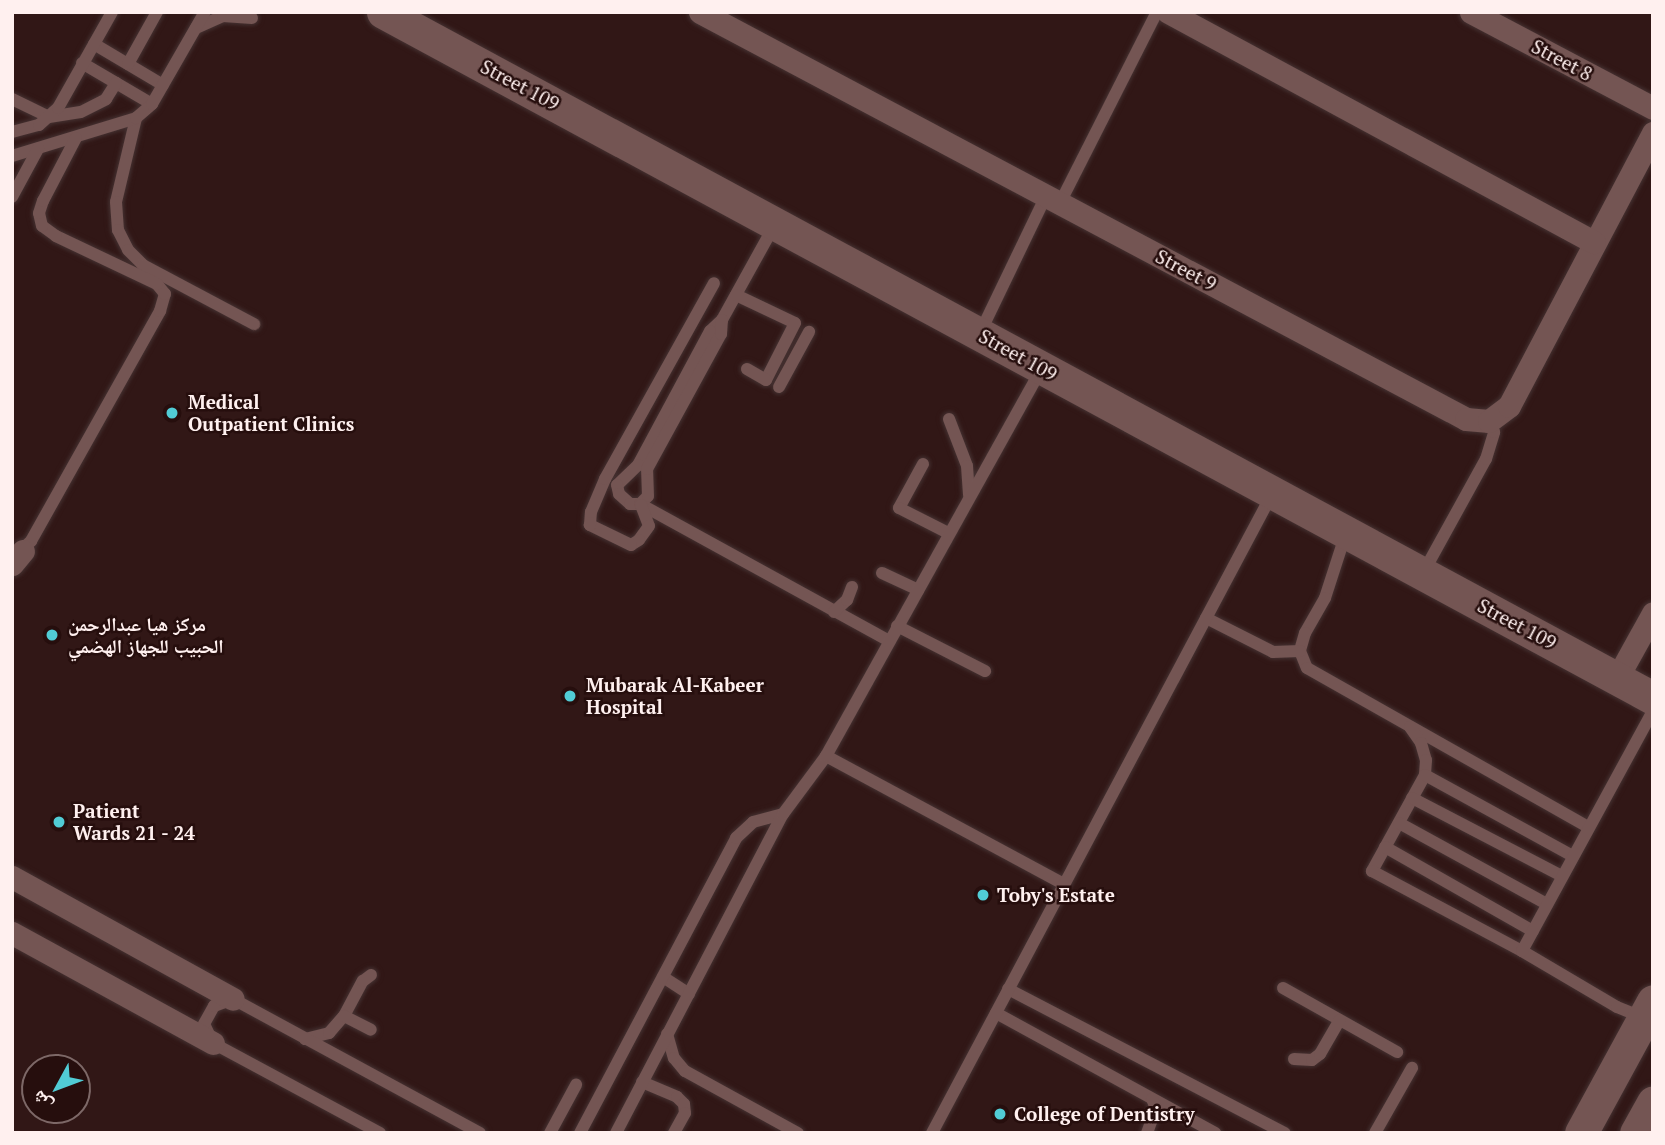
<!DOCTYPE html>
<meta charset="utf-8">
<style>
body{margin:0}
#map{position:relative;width:1665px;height:1145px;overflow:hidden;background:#311716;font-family:"PT Serif","Noto Naskh Arabic",serif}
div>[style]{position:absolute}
.roads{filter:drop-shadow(0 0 2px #453232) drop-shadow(0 0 2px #453232)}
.lane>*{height:12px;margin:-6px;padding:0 6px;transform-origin:6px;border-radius:6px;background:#745553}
.street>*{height:23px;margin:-11.5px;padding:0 11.5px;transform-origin:11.5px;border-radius:11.5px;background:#745553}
.secondary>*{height:33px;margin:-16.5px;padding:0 16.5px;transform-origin:16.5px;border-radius:16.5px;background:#745553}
.dots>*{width:19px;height:19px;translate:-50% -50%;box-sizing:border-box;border:4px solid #260e0d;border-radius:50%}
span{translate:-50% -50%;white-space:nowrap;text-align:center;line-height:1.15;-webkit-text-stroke:5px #260e0d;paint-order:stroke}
.street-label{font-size:19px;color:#fff0ef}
.poi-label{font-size:19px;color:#fff0ef;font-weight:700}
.left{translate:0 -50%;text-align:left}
.frame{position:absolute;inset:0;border:14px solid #fff0ef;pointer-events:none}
.north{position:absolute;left:21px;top:1054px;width:70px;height:70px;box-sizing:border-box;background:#260e0d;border:2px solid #7d6867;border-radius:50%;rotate:229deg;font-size:19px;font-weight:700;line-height:28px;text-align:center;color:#fff0ef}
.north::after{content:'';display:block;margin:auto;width:24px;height:32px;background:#51ccd5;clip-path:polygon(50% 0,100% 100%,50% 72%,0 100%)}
</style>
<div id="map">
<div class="roads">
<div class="lane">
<i style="left:196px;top:28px;width:30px;rotate:-24deg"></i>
<i style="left:223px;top:16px;width:29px;rotate:4deg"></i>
<i style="left:94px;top:44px;width:80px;rotate:30.7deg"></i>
<i style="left:82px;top:63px;width:81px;rotate:30.4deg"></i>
<i style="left:128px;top:64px;width:60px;rotate:-60.9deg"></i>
<i style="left:12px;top:99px;width:41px;rotate:25.9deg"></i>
<i style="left:49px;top:117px;width:32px;rotate:-9deg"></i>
<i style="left:81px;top:112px;width:28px;rotate:-27deg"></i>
<i style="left:106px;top:99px;width:19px;rotate:-58deg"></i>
<i style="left:136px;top:118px;width:86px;rotate:103.4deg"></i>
<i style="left:116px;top:202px;width:28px;rotate:86deg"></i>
<i style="left:118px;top:230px;width:22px;rotate:63deg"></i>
<i style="left:128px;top:250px;width:21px;rotate:45deg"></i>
<i style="left:143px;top:265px;width:126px;rotate:28deg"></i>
<i style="left:12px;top:132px;width:28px;rotate:-15deg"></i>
<i style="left:39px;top:125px;width:25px;rotate:-42deg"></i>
<i style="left:58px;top:108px;width:110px;rotate:-60.6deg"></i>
<i style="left:12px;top:156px;width:130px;rotate:-17deg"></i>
<i style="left:136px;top:118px;width:21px;rotate:-41deg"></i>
<i style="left:152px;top:104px;width:106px;rotate:-60.1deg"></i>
<i style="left:12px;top:197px;width:55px;rotate:-61.6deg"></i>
<i style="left:1060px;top:203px;width:214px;rotate:-63.1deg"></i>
<i style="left:774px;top:226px;width:107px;rotate:119deg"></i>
<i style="left:722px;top:320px;width:16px;rotate:137deg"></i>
<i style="left:710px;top:331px;width:152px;rotate:118.2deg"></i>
<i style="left:638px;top:465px;width:29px;rotate:136deg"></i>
<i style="left:617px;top:485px;width:9px;rotate:77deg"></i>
<i style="left:619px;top:494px;width:15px;rotate:42deg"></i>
<i style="left:630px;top:504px;width:10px"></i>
<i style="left:640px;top:504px;width:284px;rotate:28.8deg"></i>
<i style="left:736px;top:295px;width:65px;rotate:25.4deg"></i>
<i style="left:795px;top:323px;width:64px;rotate:117deg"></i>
<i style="left:766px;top:380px;width:22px;rotate:-150deg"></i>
<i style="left:980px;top:333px;width:152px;rotate:-64.3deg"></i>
<i style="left:779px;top:387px;width:63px;rotate:-61.4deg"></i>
<i style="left:949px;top:419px;width:50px;rotate:69deg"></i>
<i style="left:967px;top:466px;width:29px;rotate:86deg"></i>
<i style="left:923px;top:464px;width:50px;rotate:118.6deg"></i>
<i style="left:899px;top:508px;width:55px;rotate:27deg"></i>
<i style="left:640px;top:504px;width:11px;rotate:-45deg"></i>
<i style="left:648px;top:496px;width:27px;rotate:-92deg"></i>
<i style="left:647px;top:469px;width:154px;rotate:-61.3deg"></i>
<i style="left:721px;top:334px;width:14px;rotate:-86deg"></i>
<i style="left:641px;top:505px;width:22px;rotate:69deg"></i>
<i style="left:649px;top:526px;width:17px;rotate:126deg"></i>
<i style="left:639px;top:540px;width:9px;rotate:148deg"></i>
<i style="left:631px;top:545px;width:46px;rotate:-154deg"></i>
<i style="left:590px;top:525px;width:13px;rotate:-86deg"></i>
<i style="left:591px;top:512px;width:36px;rotate:-67deg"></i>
<i style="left:605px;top:479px;width:224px;rotate:-60.9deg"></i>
<i style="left:1346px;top:533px;width:68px;rotate:107.9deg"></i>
<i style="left:1325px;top:598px;width:40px;rotate:119.7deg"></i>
<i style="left:1305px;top:633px;width:19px;rotate:106deg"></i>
<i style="left:1300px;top:651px;width:18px;rotate:68deg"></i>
<i style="left:1307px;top:668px;width:323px;rotate:29.5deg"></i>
<i style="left:20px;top:551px;width:15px;rotate:-42deg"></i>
<i style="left:31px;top:541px;width:264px;rotate:-60.7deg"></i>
<i style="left:160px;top:311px;width:18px;rotate:-74deg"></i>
<i style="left:165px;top:294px;width:13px;rotate:-129deg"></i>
<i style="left:157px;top:284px;width:112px;rotate:-154.6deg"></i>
<i style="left:56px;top:236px;width:17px;rotate:-144deg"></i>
<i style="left:42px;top:226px;width:13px;rotate:-103deg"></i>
<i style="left:39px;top:213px;width:13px;rotate:-72deg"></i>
<i style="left:43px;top:201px;width:71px;rotate:-62.4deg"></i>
<i style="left:882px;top:573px;width:40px;rotate:25deg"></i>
<i style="left:1423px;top:573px;width:130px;rotate:-61.1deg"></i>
<i style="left:1486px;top:459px;width:28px;rotate:-73deg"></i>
<i style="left:1494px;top:432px;width:12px;rotate:-114deg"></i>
<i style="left:834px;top:612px;width:18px;rotate:-43deg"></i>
<i style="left:847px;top:600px;width:14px;rotate:-69deg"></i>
<i style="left:1206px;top:618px;width:75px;rotate:26.9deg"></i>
<i style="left:1273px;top:652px;width:27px;rotate:-2deg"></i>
<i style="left:897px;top:626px;width:99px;rotate:27.1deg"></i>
<i style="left:1410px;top:727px;width:19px;rotate:55deg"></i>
<i style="left:1421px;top:743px;width:18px;rotate:74deg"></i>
<i style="left:1426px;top:760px;width:15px;rotate:94deg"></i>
<i style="left:1425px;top:775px;width:110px;rotate:118.9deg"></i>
<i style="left:1372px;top:871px;width:170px;rotate:28.1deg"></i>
<i style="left:1522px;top:951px;width:110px;rotate:30.5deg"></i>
<i style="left:1617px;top:1007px;width:29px;rotate:22deg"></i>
<i style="left:826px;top:756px;width:270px;rotate:28.3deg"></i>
<i style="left:1425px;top:775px;width:169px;rotate:28.7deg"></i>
<i style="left:1412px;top:798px;width:169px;rotate:27.5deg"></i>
<i style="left:1399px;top:823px;width:169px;rotate:28.7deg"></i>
<i style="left:1385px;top:847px;width:170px;rotate:29.6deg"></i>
<i style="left:1522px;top:951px;width:273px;rotate:-61.4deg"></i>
<i style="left:663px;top:977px;width:31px;rotate:33deg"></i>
<i style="left:1283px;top:988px;width:131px;rotate:29.3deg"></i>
<i style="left:1008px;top:989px;width:312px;rotate:27.5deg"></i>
<i style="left:996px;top:1013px;width:250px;rotate:28.7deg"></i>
<i style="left:344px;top:1016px;width:40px;rotate:-62deg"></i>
<i style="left:363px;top:981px;width:10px;rotate:-37deg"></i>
<i style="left:667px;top:1034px;width:25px;rotate:74deg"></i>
<i style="left:674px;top:1058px;width:17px;rotate:50deg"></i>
<i style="left:685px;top:1071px;width:129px;rotate:28.8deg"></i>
<i style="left:305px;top:1039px;width:25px;rotate:-14deg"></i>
<i style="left:329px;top:1033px;width:23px;rotate:-49deg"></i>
<i style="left:344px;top:1016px;width:30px;rotate:27deg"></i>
<i style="left:1294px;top:1059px;width:18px;rotate:3deg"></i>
<i style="left:1312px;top:1060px;width:10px;rotate:-37deg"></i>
<i style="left:1320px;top:1054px;width:39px;rotate:-60deg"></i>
<i style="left:642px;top:1082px;width:38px;rotate:23deg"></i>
<i style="left:677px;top:1097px;width:10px;rotate:45deg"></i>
<i style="left:684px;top:1104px;width:9px;rotate:84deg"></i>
<i style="left:685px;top:1113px;width:23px;rotate:119deg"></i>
<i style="left:380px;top:1133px;width:190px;rotate:-151.7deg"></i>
<i style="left:213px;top:1043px;width:21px;rotate:-115deg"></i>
<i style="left:204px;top:1024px;width:21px;rotate:-61deg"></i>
<i style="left:214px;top:1006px;width:20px;rotate:-20deg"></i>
<i style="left:233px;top:999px;width:281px;rotate:28.5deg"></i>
<i style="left:550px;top:1133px;width:55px;rotate:-61.6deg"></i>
<i style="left:580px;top:1133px;width:334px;rotate:-62.1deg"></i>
<i style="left:736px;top:838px;width:23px;rotate:-43deg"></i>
<i style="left:753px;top:822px;width:31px;rotate:-15deg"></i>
<i style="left:616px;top:1133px;width:360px;rotate:-62.4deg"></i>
<i style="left:783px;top:814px;width:72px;rotate:-53.4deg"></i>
<i style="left:826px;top:756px;width:443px;rotate:-60.9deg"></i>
<i style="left:932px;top:1133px;width:724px;rotate:-61.98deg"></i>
<i style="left:1147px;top:1133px;width:27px;rotate:-70deg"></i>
<i style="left:1156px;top:1108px;width:10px;rotate:-114deg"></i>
<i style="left:1375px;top:1133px;width:75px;rotate:-60.4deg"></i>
</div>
<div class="street">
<i style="left:700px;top:12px;width:867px;rotate:27.98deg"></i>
<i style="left:1466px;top:419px;width:23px;rotate:5deg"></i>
<i style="left:1489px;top:421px;width:25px;rotate:-37deg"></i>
<i style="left:1509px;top:406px;width:309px;rotate:-62.2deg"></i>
<i style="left:1168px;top:12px;width:484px;rotate:28.4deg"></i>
<i style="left:1471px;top:12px;width:206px;rotate:27.8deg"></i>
<i style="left:12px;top:564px;width:17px;rotate:-50deg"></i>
<i style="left:1617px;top:678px;width:74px;rotate:-61deg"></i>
<i style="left:12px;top:877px;width:252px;rotate:28.9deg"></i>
<i style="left:12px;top:933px;width:229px;rotate:28.7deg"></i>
</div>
<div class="secondary">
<i style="left:383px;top:12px;width:1443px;rotate:28.38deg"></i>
<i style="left:1581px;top:1133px;width:150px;rotate:-61.4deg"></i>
<i style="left:1636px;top:1133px;width:35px;rotate:-61deg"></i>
</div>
</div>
<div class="dots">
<i style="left:172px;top:413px;background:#51ccd5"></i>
<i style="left:52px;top:635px;background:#51ccd5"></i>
<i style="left:570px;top:696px;background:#51ccd5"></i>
<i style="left:59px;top:822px;background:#51ccd5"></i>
<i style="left:983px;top:895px;background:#51ccd5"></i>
<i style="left:1000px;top:1114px;background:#51ccd5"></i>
</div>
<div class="street-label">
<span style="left:1562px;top:60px;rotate:28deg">Street 8</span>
<span style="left:520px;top:85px;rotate:28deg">Street 109</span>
<span style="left:1186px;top:270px;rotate:28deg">Street 9</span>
<span style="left:1018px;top:355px;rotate:29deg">Street 109</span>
<span style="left:1517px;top:624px;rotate:28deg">Street 109</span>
</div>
<div class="poi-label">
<span class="left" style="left:188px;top:413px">Medical<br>Outpatient Clinics</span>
<span class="left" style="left:68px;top:635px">مركز هيا عبدالرحمن<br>الحبيب للجهاز الهضمي</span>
<span class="left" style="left:586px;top:696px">Mubarak Al-Kabeer<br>Hospital</span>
<span class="left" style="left:73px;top:822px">Patient<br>Wards 21 - 24</span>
<span class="left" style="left:997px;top:895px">Toby's Estate</span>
<span class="left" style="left:1014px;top:1114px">College of Dentistry</span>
</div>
<div class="frame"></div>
<div class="north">ش</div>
</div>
